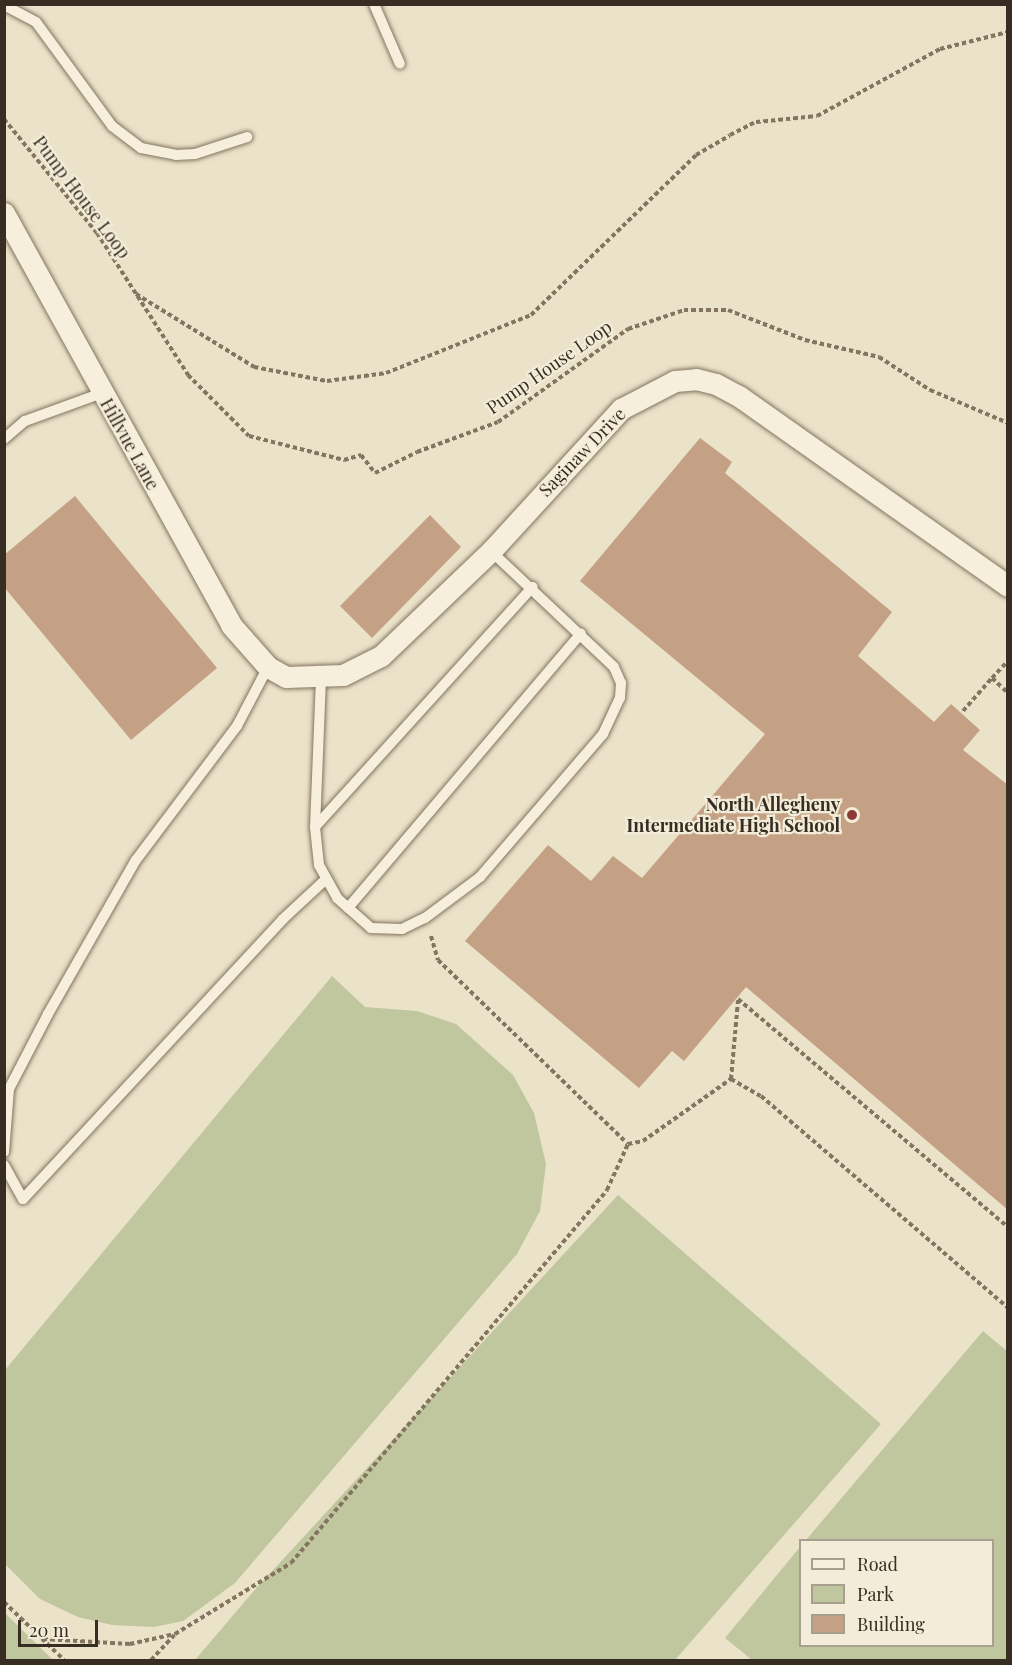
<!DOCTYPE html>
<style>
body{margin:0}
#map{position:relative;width:1012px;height:1665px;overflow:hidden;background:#eae2c9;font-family:"Playfair Display",serif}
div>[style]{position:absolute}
.green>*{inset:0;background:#c0c79e}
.building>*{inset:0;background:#c4a184}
.path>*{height:4px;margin-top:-2px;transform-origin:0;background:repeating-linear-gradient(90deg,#847560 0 4.5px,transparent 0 7.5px)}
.roads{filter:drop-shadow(0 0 2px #847560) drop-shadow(0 0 2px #847560)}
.lane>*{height:10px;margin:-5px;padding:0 5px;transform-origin:5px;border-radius:5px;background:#f5efdc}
.street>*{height:21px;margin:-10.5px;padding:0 10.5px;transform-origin:10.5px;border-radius:10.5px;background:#f5efdc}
.dots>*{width:16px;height:16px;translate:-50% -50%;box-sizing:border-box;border:3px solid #f2ecd8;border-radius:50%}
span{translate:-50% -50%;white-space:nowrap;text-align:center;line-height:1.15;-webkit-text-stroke:4.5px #f2ecd8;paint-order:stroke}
.street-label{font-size:18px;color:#372d22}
.poi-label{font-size:18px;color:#372d22;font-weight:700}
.right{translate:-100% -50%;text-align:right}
.frame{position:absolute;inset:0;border:6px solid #372d22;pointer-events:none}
.legend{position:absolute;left:799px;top:1539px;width:195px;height:108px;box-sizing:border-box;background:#f2ecd8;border:2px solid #a7a08f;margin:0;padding:8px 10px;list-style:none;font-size:18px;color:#372d22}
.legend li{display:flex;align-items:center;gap:12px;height:30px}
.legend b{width:30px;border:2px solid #a7a08f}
.scale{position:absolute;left:18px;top:1620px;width:80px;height:27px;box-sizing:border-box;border:3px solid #372d22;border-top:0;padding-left:8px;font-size:18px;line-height:21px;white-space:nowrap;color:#372d22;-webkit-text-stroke:4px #f2ecd8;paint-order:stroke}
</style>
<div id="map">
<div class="green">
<i style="clip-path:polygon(332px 976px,365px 1007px,417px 1011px,456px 1024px,513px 1075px,534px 1113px,546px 1164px,540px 1211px,517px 1254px,235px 1583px,183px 1621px,154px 1627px,112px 1625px,78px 1617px,40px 1599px,5px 1564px,5px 1370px)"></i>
<i style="clip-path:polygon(618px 1195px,881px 1424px,675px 1660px,195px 1660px,252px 1593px)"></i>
<i style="clip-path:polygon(983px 1331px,1007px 1351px,1007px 1660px,752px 1660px,725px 1638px,800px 1547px,800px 1646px,992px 1646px,992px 1540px,806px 1540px)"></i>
<i style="clip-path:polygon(5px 1613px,11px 1619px,53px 1660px,5px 1660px)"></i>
</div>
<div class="building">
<i style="clip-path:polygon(700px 438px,732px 462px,725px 473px,892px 612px,858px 656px,934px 722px,951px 704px,980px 730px,963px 750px,1008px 785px,1008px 1210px,746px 987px,684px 1061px,672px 1051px,639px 1088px,465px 941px,548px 845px,591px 881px,613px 856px,642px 878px,765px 734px,580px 581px)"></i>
<i style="clip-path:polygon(75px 496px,217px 668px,131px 740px,4px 587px,4px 555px)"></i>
<i style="clip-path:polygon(430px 515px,461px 547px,372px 638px,340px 606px)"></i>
</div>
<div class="path">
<i style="left:4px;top:119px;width:147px;rotate:50.8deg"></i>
<i style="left:97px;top:233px;width:169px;rotate:57.3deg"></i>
<i style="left:188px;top:375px;width:86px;rotate:45deg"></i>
<i style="left:249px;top:436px;width:98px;rotate:14.2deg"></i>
<i style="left:344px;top:460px;width:18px;rotate:-16deg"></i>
<i style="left:361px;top:455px;width:23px;rotate:52deg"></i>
<i style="left:375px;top:473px;width:47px;rotate:-26.6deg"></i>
<i style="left:417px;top:452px;width:86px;rotate:-20.3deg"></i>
<i style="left:498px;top:422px;width:160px;rotate:-35.6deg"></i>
<i style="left:628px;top:329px;width:59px;rotate:-18.7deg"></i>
<i style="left:684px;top:310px;width:44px"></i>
<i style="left:728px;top:310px;width:83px;rotate:21.3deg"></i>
<i style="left:805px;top:340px;width:76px;rotate:12.9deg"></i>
<i style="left:879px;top:357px;width:61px;rotate:32.9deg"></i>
<i style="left:930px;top:390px;width:85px;rotate:22.9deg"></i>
<i style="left:136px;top:294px;width:139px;rotate:31.7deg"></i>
<i style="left:254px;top:367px;width:74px;rotate:10.9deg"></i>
<i style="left:327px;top:381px;width:60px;rotate:-7.7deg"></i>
<i style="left:386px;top:373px;width:156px;rotate:-21.8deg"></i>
<i style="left:531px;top:315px;width:230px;rotate:-44.1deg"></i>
<i style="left:696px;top:155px;width:39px;rotate:-30deg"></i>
<i style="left:730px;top:135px;width:29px;rotate:-27deg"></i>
<i style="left:756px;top:122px;width:61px;rotate:-5.6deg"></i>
<i style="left:817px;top:116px;width:140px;rotate:-28.6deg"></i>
<i style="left:940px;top:49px;width:70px;rotate:-14deg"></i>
<i style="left:992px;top:678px;width:23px;rotate:-47deg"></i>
<i style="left:963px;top:711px;width:44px;rotate:-48.7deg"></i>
<i style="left:992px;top:678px;width:22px;rotate:43deg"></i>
<i style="left:431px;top:936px;width:25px;rotate:74deg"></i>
<i style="left:438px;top:960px;width:264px;rotate:44.1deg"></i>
<i style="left:628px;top:1144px;width:15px;rotate:-11deg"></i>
<i style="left:643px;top:1141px;width:108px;rotate:-35.2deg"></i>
<i style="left:731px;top:1079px;width:34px;rotate:30deg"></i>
<i style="left:761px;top:1096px;width:326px;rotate:40.6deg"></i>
<i style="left:738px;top:999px;width:353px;rotate:40.2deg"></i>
<i style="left:731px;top:1079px;width:79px;rotate:-84.9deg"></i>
<i style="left:4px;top:1602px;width:83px;rotate:44deg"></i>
<i style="left:43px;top:1639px;width:87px;rotate:3.3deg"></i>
<i style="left:130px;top:1644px;width:46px;rotate:-12.5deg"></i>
<i style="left:175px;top:1634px;width:136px;rotate:-31.5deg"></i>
<i style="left:291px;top:1563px;width:489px;rotate:-49.7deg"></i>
<i style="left:607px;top:1190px;width:51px;rotate:-65.5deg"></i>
<i style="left:151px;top:1660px;width:34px;rotate:-47deg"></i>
</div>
<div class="roads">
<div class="lane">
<i style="left:374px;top:4px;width:65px;rotate:66.6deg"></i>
<i style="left:4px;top:5px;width:36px;rotate:28deg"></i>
<i style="left:36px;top:22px;width:129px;rotate:53.8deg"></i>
<i style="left:112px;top:126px;width:36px;rotate:37deg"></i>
<i style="left:141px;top:148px;width:36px;rotate:11deg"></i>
<i style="left:176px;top:155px;width:19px;rotate:-3deg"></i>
<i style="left:195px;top:154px;width:55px;rotate:-18.1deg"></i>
<i style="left:4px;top:439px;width:28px;rotate:-41deg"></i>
<i style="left:25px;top:421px;width:82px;rotate:-20deg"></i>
<i style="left:321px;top:678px;width:149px;rotate:92.3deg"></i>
<i style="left:315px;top:827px;width:38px;rotate:84deg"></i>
<i style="left:319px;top:865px;width:38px;rotate:61deg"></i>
<i style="left:337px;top:898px;width:45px;rotate:41.4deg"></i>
<i style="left:371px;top:928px;width:31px;rotate:2deg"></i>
<i style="left:402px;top:929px;width:25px;rotate:-26deg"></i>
<i style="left:425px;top:918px;width:69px;rotate:-36.7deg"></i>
<i style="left:480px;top:877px;width:189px;rotate:-49.3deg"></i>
<i style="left:603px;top:734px;width:40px;rotate:-65deg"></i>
<i style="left:620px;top:698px;width:15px;rotate:-86deg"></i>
<i style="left:621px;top:683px;width:17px;rotate:-114deg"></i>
<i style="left:614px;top:667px;width:169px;rotate:-136.7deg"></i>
<i style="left:315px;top:827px;width:324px;rotate:-47.8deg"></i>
<i style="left:348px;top:908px;width:360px;rotate:-49.7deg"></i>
<i style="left:4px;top:1152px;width:63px;rotate:-85.5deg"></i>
<i style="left:9px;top:1089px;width:85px;rotate:-62.5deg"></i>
<i style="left:48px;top:1014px;width:177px;rotate:-60.3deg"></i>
<i style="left:136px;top:860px;width:168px;rotate:-53deg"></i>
<i style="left:237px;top:726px;width:67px;rotate:-62.3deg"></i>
<i style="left:4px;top:1165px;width:39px;rotate:61deg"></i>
<i style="left:23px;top:1199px;width:382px;rotate:-47.1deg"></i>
<i style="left:283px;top:919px;width:57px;rotate:-42.9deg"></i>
</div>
<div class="street">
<i style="left:4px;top:213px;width:470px;rotate:61.1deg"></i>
<i style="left:231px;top:625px;width:56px;rotate:48.6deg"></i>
<i style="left:268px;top:667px;width:21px;rotate:29deg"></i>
<i style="left:286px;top:677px;width:57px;rotate:-2deg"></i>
<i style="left:343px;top:675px;width:42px;rotate:-26.6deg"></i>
<i style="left:381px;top:656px;width:152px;rotate:-43.7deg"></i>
<i style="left:491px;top:551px;width:193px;rotate:-47.5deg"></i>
<i style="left:621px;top:409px;width:61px;rotate:-27.4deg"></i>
<i style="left:675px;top:381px;width:21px;rotate:-5deg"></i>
<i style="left:696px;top:379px;width:21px;rotate:14deg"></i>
<i style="left:716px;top:384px;width:27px;rotate:28deg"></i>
<i style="left:740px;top:397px;width:328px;rotate:35.2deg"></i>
</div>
</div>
<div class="dots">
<i style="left:852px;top:815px;background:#8d3a37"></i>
</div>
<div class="street-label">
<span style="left:82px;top:197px;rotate:53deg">Pump House Loop</span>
<span style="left:549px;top:367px;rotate:-35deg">Pump House Loop</span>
<span style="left:130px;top:444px;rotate:61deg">Hillvue Lane</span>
<span style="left:582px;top:452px;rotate:-46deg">Saginaw Drive</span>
</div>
<div class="poi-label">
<span class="right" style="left:840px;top:815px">North Allegheny<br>Intermediate High School</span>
</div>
<div class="frame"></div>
<ul class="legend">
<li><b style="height:8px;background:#f5efdc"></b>Road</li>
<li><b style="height:16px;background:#c0c79e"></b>Park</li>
<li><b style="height:16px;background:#c4a184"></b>Building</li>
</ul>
<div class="scale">20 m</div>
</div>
